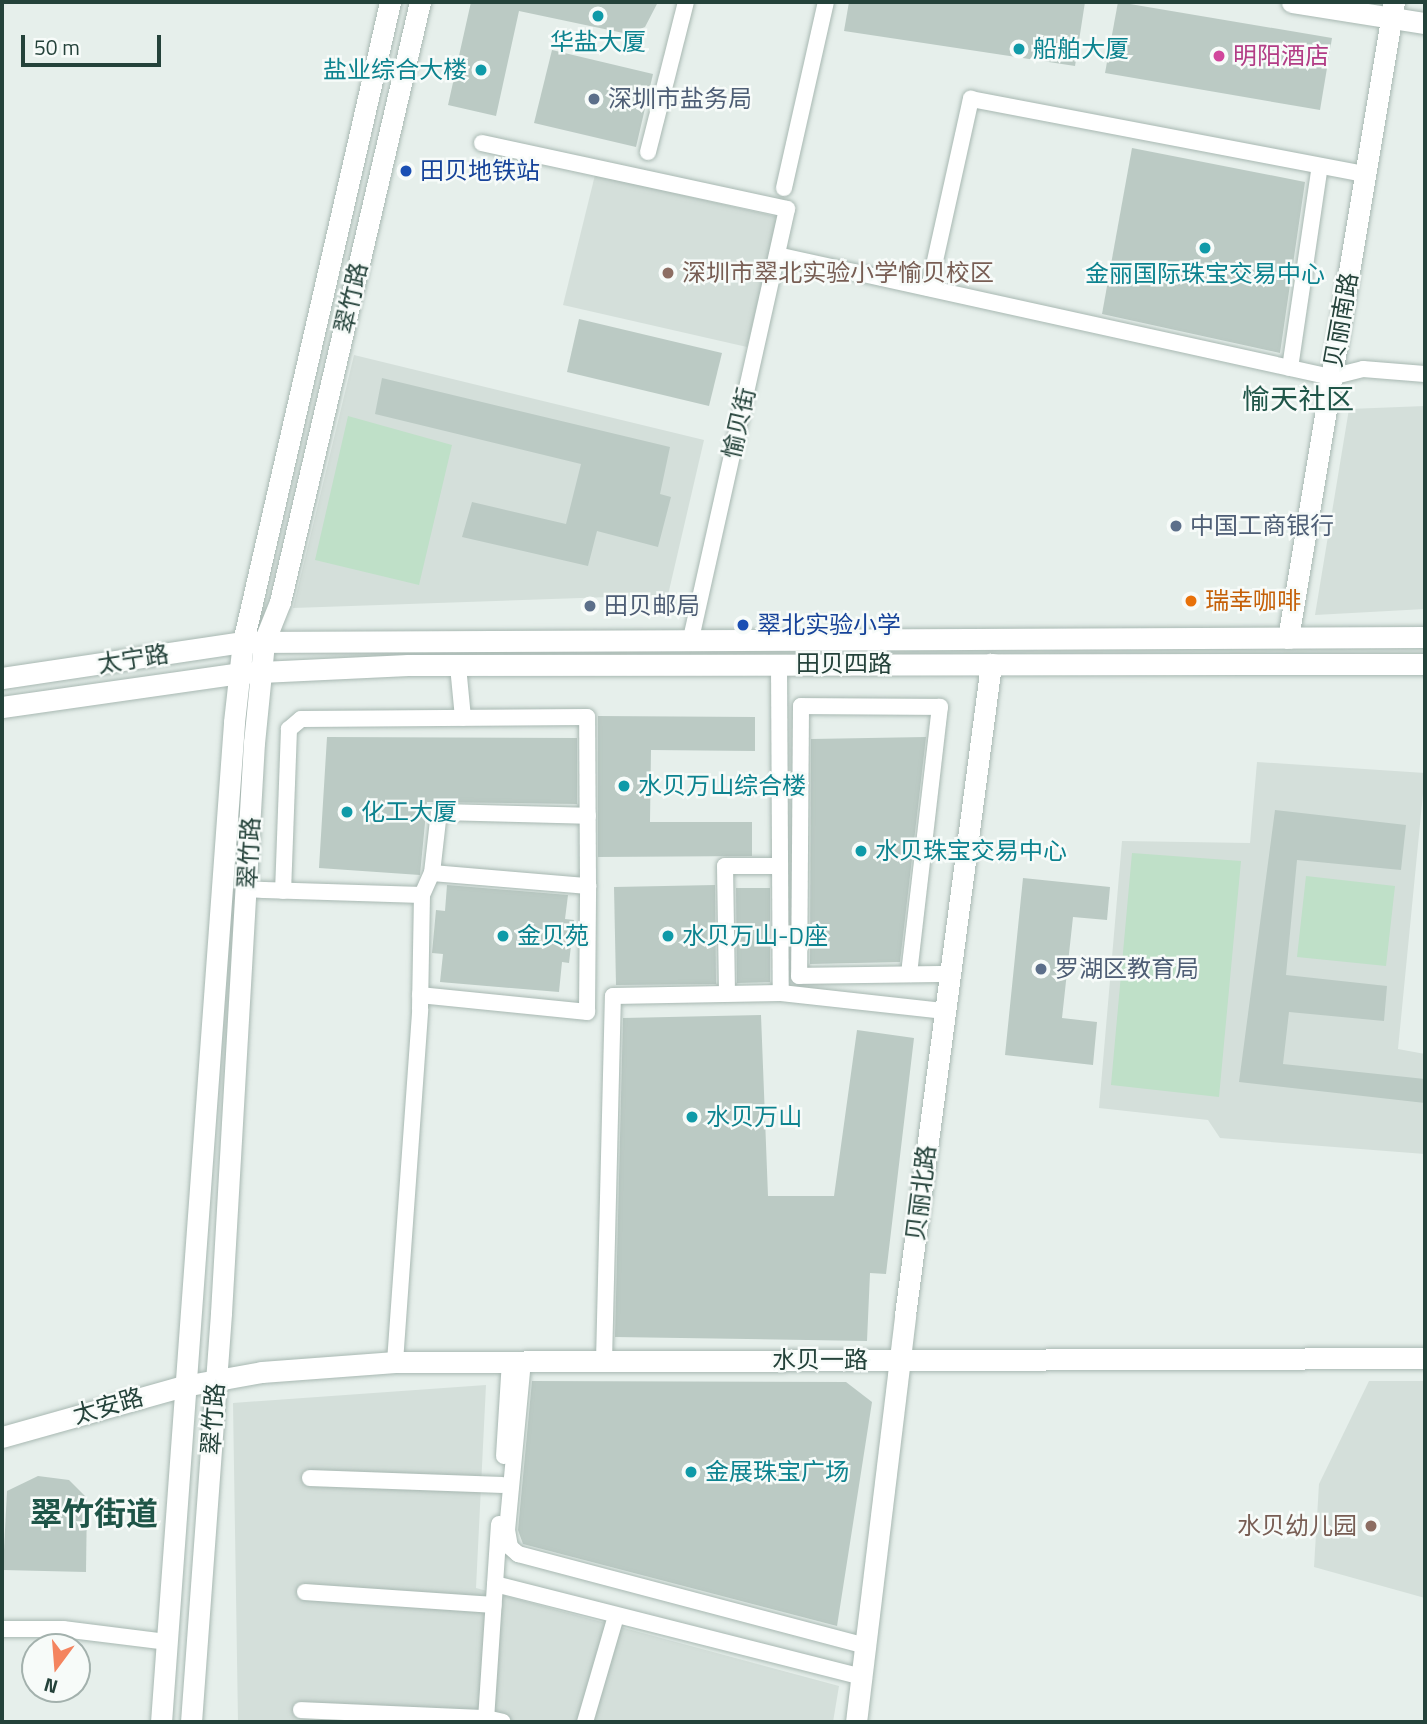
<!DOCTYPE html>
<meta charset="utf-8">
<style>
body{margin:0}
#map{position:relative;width:1427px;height:1724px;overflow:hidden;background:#e6efeb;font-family:"Titillium Web","Noto Sans SC",sans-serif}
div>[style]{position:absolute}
.built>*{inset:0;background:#d4dfda}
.green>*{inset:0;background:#bfe0c8}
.building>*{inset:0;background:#bbcac4}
.roads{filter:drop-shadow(0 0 2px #a8b8b2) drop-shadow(0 0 2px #a8b8b2)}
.street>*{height:16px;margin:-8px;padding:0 8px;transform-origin:8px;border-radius:8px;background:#fff}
.secondary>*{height:21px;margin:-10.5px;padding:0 10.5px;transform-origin:10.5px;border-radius:10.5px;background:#fff}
.dots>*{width:19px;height:19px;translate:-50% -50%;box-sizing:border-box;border:4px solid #f7fbf9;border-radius:50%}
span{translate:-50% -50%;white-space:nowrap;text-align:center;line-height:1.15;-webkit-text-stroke:5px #f7fbf9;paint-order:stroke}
.culture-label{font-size:24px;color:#0d838f}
.left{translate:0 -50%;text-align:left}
.right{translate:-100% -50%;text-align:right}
.hotel-label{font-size:24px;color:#b23c85}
.service-label{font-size:24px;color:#4e5e75}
.transit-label{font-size:24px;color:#164399}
.education-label{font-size:24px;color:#785e54}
.street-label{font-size:24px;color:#24423a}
.food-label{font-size:24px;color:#c56008}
.quarter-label{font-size:28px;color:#1f5548}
.district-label{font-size:32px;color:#1f5548;font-weight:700}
.frame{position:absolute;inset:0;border:4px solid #24423a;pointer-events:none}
.north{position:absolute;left:21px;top:1633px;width:70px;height:70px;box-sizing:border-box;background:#f7fbf9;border:2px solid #a3b1ad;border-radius:50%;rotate:196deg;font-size:19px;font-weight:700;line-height:28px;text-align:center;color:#24423a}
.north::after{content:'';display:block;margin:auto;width:24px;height:32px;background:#f4845f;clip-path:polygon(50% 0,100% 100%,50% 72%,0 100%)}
.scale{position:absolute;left:21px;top:35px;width:140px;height:32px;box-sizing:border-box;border:4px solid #24423a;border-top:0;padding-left:9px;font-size:21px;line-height:24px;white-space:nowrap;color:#24423a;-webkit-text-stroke:5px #f7fbf9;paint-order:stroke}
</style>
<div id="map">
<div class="built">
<i style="clip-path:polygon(595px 175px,778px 217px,747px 347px,563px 305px)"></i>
<i style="clip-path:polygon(354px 355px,704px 440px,668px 595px,293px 608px)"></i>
<i style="clip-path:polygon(1425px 406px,1425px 609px,1315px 615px,1349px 409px)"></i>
<i style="clip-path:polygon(1257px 762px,1425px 773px,1398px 1049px,1425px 1054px,1425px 1154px,1220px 1138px,1208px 1120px,1099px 1108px,1122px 841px,1250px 843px)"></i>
<i style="clip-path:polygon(1369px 1381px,1425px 1381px,1425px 1598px,1314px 1567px,1319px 1484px)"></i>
<i style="clip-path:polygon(486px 1385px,476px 1588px,839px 1686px,833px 1722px,238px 1722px,233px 1403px)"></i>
</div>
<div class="green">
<i style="clip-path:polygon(348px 416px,452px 445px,419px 585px,315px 560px)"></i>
<i style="clip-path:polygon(1132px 853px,1241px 861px,1219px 1097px,1111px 1085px)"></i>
<i style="clip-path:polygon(1306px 876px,1395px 886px,1386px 966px,1297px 957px)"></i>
</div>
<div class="building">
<i style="clip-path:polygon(471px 2px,658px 2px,645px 27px,628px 34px,519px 11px,496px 116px,448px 105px)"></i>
<i style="clip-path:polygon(849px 2px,1085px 2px,1075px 66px,844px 31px)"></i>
<i style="clip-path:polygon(1118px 2px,1332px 38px,1320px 110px,1105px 73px)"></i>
<i style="clip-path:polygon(552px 50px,653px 74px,636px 147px,534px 123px)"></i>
<i style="clip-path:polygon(1132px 148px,1305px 182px,1280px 353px,1102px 314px)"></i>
<i style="clip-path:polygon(579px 319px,722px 353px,709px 406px,567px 372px)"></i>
<i style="clip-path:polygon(382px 378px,670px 447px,660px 494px,671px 497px,658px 547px,597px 531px,588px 566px,462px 537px,472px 502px,566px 524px,581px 464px,375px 414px)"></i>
<i style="clip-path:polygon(598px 716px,755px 717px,755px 751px,651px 750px,650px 822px,752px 822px,752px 856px,598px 857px)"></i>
<i style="clip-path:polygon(327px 737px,577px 738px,577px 804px,427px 802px,420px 875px,319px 868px)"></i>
<i style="clip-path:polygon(926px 737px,900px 962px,810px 964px,811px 739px)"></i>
<i style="clip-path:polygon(1275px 810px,1406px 825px,1401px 870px,1297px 860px,1286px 975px,1387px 986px,1384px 1021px,1289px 1012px,1283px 1064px,1425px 1079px,1425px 1103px,1239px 1082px)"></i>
<i style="clip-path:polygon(1023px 878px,1110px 887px,1107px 920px,1073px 917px,1062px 1018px,1097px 1022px,1093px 1065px,1005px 1055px)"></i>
<i style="clip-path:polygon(447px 885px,568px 895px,565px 919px,574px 920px,569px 963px,562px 962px,559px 992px,440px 982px,443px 954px,432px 953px,436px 910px,445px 911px)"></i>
<i style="clip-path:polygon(715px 885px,716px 984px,616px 985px,614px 887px)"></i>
<i style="clip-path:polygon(736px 888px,770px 888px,770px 982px,737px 983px)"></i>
<i style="clip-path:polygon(761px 1015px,768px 1196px,834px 1196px,857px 1030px,914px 1038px,886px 1274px,870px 1273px,867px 1341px,615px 1337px,623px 1018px)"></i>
<i style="clip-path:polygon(532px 1381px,846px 1382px,872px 1402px,837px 1626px,523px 1544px,518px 1530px)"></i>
<i style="clip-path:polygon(38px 1476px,69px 1480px,87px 1498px,86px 1572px,3px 1570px,7px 1491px)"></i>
</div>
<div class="roads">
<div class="street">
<i style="left:482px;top:143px;width:312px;rotate:12.2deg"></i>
<i style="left:787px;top:209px;width:440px;rotate:102.6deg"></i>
<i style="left:648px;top:152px;width:155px;rotate:-75.8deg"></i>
<i style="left:784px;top:188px;width:191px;rotate:-77.3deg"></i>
<i style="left:777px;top:255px;width:567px;rotate:12.42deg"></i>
<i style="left:1331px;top:377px;width:33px;rotate:-14deg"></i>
<i style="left:1363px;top:369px;width:62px;rotate:4.6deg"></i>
<i style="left:929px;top:288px;width:194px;rotate:-77.5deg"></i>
<i style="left:971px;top:99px;width:401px;rotate:10.8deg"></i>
<i style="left:1290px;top:368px;width:204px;rotate:-81.6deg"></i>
<i style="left:779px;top:664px;width:329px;rotate:89.7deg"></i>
<i style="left:458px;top:666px;width:52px;rotate:84.5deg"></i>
<i style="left:432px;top:873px;width:61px;rotate:-83.5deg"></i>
<i style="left:439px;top:812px;width:149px;rotate:1.5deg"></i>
<i style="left:247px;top:889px;width:17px;rotate:3deg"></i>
<i style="left:264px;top:890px;width:158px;rotate:1.8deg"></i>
<i style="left:422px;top:895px;width:24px;rotate:-66deg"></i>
<i style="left:432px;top:873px;width:157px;rotate:4.8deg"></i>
<i style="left:588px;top:886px;width:169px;rotate:-90.3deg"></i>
<i style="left:587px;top:717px;width:286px;rotate:179.6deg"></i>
<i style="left:301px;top:719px;width:16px;rotate:140deg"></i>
<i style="left:289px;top:729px;width:162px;rotate:92.1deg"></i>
<i style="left:909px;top:974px;width:269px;rotate:-83.4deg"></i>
<i style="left:940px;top:707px;width:139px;rotate:-179.6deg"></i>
<i style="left:801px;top:706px;width:270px;rotate:90.4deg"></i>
<i style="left:799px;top:976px;width:151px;rotate:-0.8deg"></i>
<i style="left:727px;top:993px;width:127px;rotate:-90.9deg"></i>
<i style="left:725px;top:866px;width:54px"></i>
<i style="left:420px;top:995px;width:168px;rotate:5.8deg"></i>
<i style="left:587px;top:1012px;width:126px;rotate:-89.5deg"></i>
<i style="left:523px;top:1361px;width:170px;rotate:95.4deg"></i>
<i style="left:507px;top:1530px;width:17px;rotate:80deg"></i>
<i style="left:510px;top:1547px;width:11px;rotate:41deg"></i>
<i style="left:518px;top:1554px;width:360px;rotate:14.8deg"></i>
<i style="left:604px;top:1361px;width:365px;rotate:-88.6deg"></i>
<i style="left:613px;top:996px;width:168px;rotate:-1deg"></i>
<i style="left:781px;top:993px;width:165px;rotate:6.3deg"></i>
<i style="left:395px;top:1362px;width:354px;rotate:-85.9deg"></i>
<i style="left:420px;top:1009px;width:114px;rotate:-89deg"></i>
<i style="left:504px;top:1456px;width:95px;rotate:-86.4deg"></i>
<i style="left:310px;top:1478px;width:192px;rotate:2.1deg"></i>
<i style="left:499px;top:1524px;width:194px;rotate:93.8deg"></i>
<i style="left:486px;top:1718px;width:17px;rotate:13deg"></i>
<i style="left:495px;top:1584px;width:379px;rotate:14.2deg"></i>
<i style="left:305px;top:1592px;width:189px;rotate:3.9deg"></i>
<i style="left:2px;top:1629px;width:61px"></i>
<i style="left:63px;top:1629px;width:106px;rotate:7.1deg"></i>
<i style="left:301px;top:1710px;width:185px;rotate:2.5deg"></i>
<i style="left:585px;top:1722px;width:110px;rotate:-73.7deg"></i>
</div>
<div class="secondary">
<i style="left:1292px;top:2px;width:135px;rotate:9deg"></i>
<i style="left:1288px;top:638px;width:645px;rotate:-80.54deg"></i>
<i style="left:2px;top:678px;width:244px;rotate:-8.5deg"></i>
<i style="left:243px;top:642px;width:1182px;rotate:-0.24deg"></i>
<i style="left:2px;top:707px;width:240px;rotate:-8.1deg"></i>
<i style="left:240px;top:673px;width:168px;rotate:-2.7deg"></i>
<i style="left:408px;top:665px;width:1017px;rotate:-0.06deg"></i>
<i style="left:2px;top:1437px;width:189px;rotate:-15.7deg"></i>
<i style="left:184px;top:1386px;width:79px;rotate:-10.2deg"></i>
<i style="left:262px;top:1372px;width:133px;rotate:-4.3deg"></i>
<i style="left:395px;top:1362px;width:1030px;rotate:-0.22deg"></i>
<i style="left:161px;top:1722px;width:1003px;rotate:-85.82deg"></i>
<i style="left:234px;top:722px;width:81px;rotate:-83.6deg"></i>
<i style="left:243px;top:642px;width:657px;rotate:-77.06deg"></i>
<i style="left:191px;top:1722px;width:410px;rotate:-85.8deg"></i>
<i style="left:221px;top:1313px;width:571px;rotate:-86.69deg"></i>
<i style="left:254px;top:743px;width:101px;rotate:-84.3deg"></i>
<i style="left:264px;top:642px;width:43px;rotate:-68.2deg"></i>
<i style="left:280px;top:602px;width:616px;rotate:-76.87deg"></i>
<i style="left:856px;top:1722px;width:410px;rotate:-83.1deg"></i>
<i style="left:905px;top:1315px;width:657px;rotate:-82.47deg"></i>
</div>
</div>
<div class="dots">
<i style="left:598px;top:16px;background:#0f9aa8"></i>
<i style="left:1019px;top:49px;background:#0f9aa8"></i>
<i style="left:1219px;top:56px;background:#d1479c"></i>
<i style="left:481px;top:70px;background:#0f9aa8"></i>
<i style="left:594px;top:99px;background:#5c6f8a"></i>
<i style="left:406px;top:171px;background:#1a4fb4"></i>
<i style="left:1205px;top:248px;background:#0f9aa8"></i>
<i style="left:668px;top:273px;background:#8d6e63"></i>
<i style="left:1176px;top:526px;background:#5c6f8a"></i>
<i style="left:1191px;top:601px;background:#e8710a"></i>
<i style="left:590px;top:606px;background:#5c6f8a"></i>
<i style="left:743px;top:625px;background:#1a4fb4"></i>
<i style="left:624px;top:786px;background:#0f9aa8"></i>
<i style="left:347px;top:812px;background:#0f9aa8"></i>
<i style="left:861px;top:851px;background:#0f9aa8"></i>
<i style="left:503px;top:936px;background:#0f9aa8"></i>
<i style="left:668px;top:936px;background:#0f9aa8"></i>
<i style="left:1041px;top:969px;background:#5c6f8a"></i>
<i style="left:692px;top:1117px;background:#0f9aa8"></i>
<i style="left:691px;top:1472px;background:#0f9aa8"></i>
<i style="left:1371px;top:1526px;background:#8d6e63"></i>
</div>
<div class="culture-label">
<span style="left:598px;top:42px">华盐大厦</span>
<span class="left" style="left:1033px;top:49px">船舶大厦</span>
<span class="right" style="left:467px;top:70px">盐业综合大楼</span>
<span style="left:1205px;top:274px">金丽国际珠宝交易中心</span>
<span class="left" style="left:638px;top:786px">水贝万山综合楼</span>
<span class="left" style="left:361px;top:812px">化工大厦</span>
<span class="left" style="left:875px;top:851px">水贝珠宝交易中心</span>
<span class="left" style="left:517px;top:936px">金贝苑</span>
<span class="left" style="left:682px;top:936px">水贝万山-D座</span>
<span class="left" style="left:706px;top:1117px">水贝万山</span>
<span class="left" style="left:705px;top:1472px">金展珠宝广场</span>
</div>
<div class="hotel-label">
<span class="left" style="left:1233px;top:56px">明阳酒店</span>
</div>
<div class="service-label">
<span class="left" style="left:608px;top:99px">深圳市盐务局</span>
<span class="left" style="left:1190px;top:526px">中国工商银行</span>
<span class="left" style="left:604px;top:606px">田贝邮局</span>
<span class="left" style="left:1055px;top:969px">罗湖区教育局</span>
</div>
<div class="transit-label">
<span class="left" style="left:420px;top:171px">田贝地铁站</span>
<span class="left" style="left:757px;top:625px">翠北实验小学</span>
</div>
<div class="education-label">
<span class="left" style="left:682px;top:273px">深圳市翠北实验小学愉贝校区</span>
<span class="right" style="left:1357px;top:1526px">水贝幼儿园</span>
</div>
<div class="street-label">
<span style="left:351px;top:298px;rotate:-77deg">翠竹路</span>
<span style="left:1341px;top:320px;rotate:-80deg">贝丽南路</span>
<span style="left:739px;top:423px;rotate:-77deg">愉贝街</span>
<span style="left:133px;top:659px;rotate:-9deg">太宁路</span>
<span style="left:844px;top:664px">田贝四路</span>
<span style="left:249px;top:853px;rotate:-87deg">翠竹路</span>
<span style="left:921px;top:1193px;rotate:-83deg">贝丽北路</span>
<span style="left:820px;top:1360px">水贝一路</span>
<span style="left:108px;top:1406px;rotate:-16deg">太安路</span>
<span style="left:213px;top:1419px;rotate:-86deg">翠竹路</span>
</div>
<div class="food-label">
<span class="left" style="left:1205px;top:601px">瑞幸咖啡</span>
</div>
<div class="quarter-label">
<span style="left:1298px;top:399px">愉天社区</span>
</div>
<div class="district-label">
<span style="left:94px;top:1513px">翠竹街道</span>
</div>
<div class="frame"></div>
<div class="north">N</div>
<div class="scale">50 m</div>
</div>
